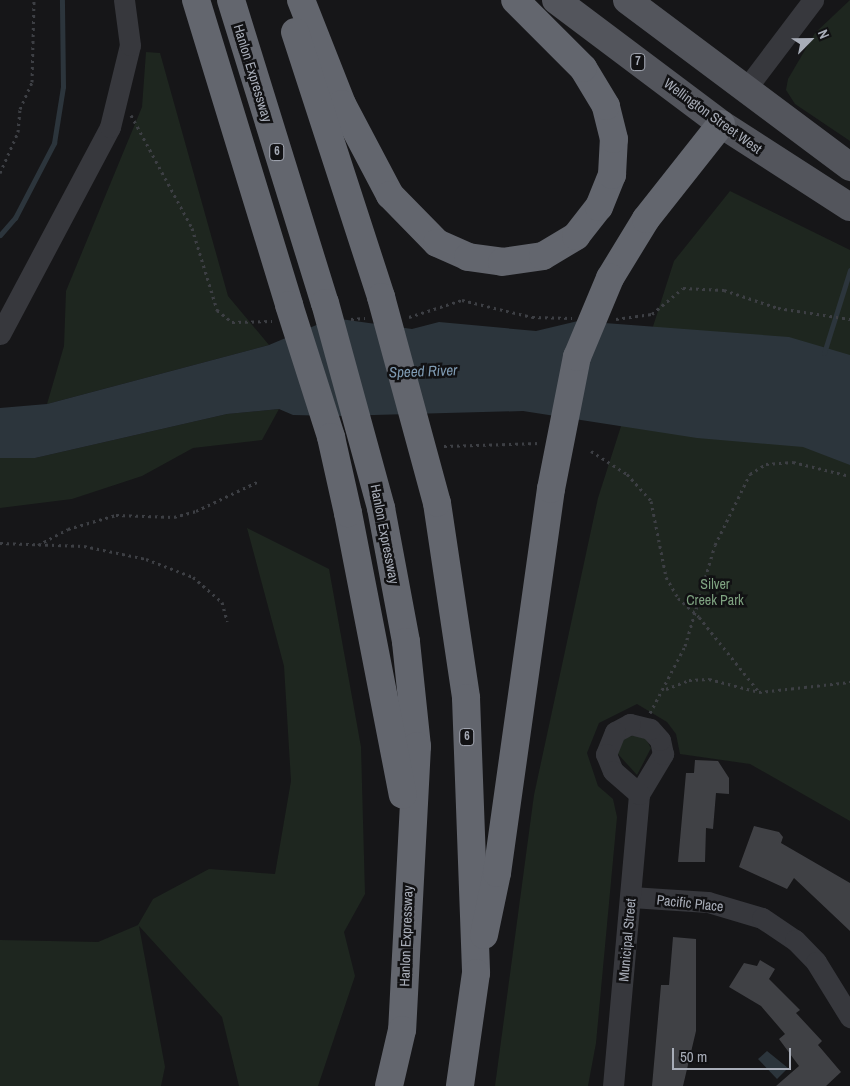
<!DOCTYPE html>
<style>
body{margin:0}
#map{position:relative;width:850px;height:1086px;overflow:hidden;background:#161618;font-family:"Archivo Narrow",sans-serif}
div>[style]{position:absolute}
.green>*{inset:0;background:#1e261f}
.water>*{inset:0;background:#2c353c}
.stream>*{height:5px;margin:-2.5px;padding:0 2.5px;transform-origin:2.5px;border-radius:2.5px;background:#2c353c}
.building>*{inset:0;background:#404145}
.path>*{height:3px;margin-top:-1.5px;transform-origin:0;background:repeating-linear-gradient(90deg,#3d3f44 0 2.5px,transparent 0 6.5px)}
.minor>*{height:21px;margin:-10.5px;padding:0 10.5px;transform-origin:10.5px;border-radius:10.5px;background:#37383d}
.major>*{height:28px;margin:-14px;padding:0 14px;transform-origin:14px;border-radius:14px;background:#53555c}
.highway>*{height:28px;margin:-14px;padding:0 14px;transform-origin:14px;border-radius:14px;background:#63666e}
.highway-bridge>*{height:28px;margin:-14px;padding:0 14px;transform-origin:14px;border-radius:14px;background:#63666e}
span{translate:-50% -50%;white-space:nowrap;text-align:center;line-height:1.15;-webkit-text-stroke:5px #111113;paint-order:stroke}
.shield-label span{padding:1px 4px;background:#111113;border:1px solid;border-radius:4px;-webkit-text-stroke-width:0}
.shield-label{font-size:12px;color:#a8adb8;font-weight:700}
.street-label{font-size:14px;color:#a8adb8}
.park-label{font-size:14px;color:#7fa381}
.water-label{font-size:15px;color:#7f9bb3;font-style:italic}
.north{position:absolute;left:785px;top:15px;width:50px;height:50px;-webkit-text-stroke:4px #111113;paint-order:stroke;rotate:67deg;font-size:14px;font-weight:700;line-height:20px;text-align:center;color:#a8adb8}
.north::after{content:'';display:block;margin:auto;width:18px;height:22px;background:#a8adb8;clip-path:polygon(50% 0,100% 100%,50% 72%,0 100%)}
.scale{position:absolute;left:672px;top:1048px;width:119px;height:22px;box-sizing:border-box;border:2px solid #a8adb8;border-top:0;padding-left:6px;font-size:15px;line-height:18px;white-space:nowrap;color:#a8adb8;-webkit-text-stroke:4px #111113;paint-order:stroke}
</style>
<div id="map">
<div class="green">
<i style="clip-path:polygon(850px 0,850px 141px,795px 104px,786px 90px,788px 79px,815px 33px)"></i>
<i style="clip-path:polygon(146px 52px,160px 53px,228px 296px,269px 345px,47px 404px,64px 346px,66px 291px,142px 107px)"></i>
<i style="clip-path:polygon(730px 191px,850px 250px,850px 821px,750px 764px,680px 754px,676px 734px,667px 722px,637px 704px,599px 723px,587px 753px,598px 786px,613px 799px,617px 817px,596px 1043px,588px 1086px,495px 1086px,534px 795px,598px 498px,674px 261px)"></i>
<i style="clip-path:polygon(279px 409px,262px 440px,193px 448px,142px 476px,72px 499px,0 508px,0 458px,35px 458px,227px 414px)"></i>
<i style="clip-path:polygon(247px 528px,329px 569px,361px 747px,365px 894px,344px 932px,355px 976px,318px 1086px,239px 1086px,222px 1017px,139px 926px,165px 1067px,161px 1086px,0 1086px,0 940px,98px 942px,138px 925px,153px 899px,209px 869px,275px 874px,291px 781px,284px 666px)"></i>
<i style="clip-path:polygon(634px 735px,646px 739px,651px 748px,637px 775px,617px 753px,623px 739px)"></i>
</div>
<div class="water">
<i style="clip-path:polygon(333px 318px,412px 329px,439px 322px,536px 331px,578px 321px,789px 337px,850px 355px,850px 465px,803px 447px,697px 438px,523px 411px,337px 416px,293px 415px,279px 409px,227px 414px,35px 458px,0 458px,0 408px,47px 404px,269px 345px)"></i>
<i style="clip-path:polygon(767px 1051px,788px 1068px,777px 1079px,758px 1059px)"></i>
</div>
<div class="stream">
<i style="left:0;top:235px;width:23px;rotate:-49deg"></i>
<i style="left:15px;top:218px;width:85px;rotate:-62.5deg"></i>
<i style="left:54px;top:143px;width:57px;rotate:-80.9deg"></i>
<i style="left:63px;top:87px;width:87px;rotate:-90.7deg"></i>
<i style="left:824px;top:353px;width:87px;rotate:-72.6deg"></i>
</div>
<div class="building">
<i style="clip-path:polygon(695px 760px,718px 761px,729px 778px,729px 794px,716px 793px,713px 829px,706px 828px,705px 862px,678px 862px,686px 773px,694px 773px)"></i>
<i style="clip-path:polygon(754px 826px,779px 832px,783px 837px,781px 843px,850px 883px,850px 931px,794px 878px,787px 889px,739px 867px)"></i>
<i style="clip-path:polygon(673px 937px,696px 939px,696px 1031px,683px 1086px,652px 1086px,661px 985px,669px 985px)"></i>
<i style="clip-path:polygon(760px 960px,775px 969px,769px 979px,800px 1010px,796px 1013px,822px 1041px,818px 1045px,841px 1072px,826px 1086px,776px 1086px,799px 1066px,779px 1039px,785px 1034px,761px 1006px,729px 987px,744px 963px,757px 966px)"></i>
</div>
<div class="path">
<i style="left:131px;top:115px;width:128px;rotate:61.6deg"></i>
<i style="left:192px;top:228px;width:86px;rotate:73deg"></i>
<i style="left:217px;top:310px;width:19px;rotate:39deg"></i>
<i style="left:232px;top:322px;width:40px;rotate:-1.4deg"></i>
<i style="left:0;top:173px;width:45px;rotate:-66.3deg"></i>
<i style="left:18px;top:132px;width:23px;rotate:-85deg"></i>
<i style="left:20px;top:109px;width:30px;rotate:-66deg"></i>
<i style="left:32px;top:82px;width:82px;rotate:-88.6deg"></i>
<i style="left:409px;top:317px;width:56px;rotate:-17.8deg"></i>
<i style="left:462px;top:300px;width:72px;rotate:13.7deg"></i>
<i style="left:532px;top:317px;width:40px;rotate:1.4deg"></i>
<i style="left:351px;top:319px;width:14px;rotate:-4deg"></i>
<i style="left:616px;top:319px;width:36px;rotate:-8deg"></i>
<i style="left:652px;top:314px;width:40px;rotate:-40deg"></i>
<i style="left:683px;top:288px;width:41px;rotate:2.8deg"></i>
<i style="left:724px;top:290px;width:57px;rotate:18.4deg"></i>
<i style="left:778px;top:308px;width:73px;rotate:8.7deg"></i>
<i style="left:444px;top:446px;width:96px;rotate:-1.8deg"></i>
<i style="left:591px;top:451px;width:43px;rotate:32.6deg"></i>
<i style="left:627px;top:474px;width:36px;rotate:48deg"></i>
<i style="left:651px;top:501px;width:77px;rotate:78.8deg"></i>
<i style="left:666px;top:577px;width:24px;rotate:60deg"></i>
<i style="left:678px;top:598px;width:28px;rotate:42deg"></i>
<i style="left:699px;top:617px;width:96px;rotate:51.3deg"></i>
<i style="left:0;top:543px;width:84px;rotate:2deg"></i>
<i style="left:84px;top:546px;width:63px;rotate:11.8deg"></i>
<i style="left:146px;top:559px;width:50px;rotate:21deg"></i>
<i style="left:193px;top:577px;width:38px;rotate:41deg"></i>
<i style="left:222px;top:602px;width:20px;rotate:75deg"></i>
<i style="left:38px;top:545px;width:34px;rotate:-28deg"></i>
<i style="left:68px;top:529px;width:50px;rotate:-16.3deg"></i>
<i style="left:116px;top:515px;width:58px;rotate:2deg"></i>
<i style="left:174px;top:517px;width:23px;rotate:-15deg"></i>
<i style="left:196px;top:511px;width:68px;rotate:-25.4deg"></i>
<i style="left:666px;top:689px;width:25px;rotate:-21deg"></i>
<i style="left:689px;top:680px;width:20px;rotate:-3deg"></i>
<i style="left:709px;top:679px;width:52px;rotate:14.6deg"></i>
<i style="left:759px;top:692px;width:92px;rotate:-6.3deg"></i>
<i style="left:650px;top:713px;width:76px;rotate:-62.4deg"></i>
<i style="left:685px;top:646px;width:105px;rotate:-73.5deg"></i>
<i style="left:715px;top:545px;width:79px;rotate:-63.8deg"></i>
<i style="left:750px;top:474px;width:19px;rotate:-32deg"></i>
<i style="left:766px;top:464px;width:27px;rotate:-4deg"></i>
<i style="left:793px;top:462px;width:59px;rotate:13.8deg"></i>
</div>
<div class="minor">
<i style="left:745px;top:90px;width:113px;rotate:-52.9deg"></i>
<i style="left:0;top:334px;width:234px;rotate:-62deg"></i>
<i style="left:110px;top:127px;width:84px;rotate:-76.3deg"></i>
<i style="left:130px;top:45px;width:45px;rotate:-97.6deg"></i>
<i style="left:631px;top:897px;width:77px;rotate:3.7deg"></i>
<i style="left:708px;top:902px;width:56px;rotate:16.5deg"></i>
<i style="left:762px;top:918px;width:40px;rotate:34deg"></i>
<i style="left:795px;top:940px;width:30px;rotate:46deg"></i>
<i style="left:816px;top:962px;width:65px;rotate:58.3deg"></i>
<i style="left:613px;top:1086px;width:293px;rotate:-84.9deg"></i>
<i style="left:639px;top:794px;width:47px;rotate:-59deg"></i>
<i style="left:663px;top:754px;width:14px;rotate:-102deg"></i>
<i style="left:660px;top:740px;width:15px;rotate:-132deg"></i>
<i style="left:650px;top:729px;width:21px;rotate:-166deg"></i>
<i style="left:630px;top:724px;width:17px;rotate:152deg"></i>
<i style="left:615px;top:732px;width:24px;rotate:112deg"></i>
<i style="left:606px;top:754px;width:18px;rotate:68deg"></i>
<i style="left:613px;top:771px;width:35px;rotate:41deg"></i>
</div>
<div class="major">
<i style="left:556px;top:0;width:206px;rotate:36.9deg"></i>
<i style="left:721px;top:124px;width:153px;rotate:32.8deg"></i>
<i style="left:627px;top:0;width:279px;rotate:36.8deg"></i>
</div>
<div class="highway">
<i style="left:196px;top:0;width:319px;rotate:73deg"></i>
<i style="left:231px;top:0;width:317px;rotate:72.8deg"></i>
<i style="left:301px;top:0;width:112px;rotate:68.5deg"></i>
<i style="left:342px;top:104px;width:103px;rotate:62.2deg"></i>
<i style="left:390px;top:195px;width:67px;rotate:45.6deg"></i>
<i style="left:437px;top:243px;width:34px;rotate:24deg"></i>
<i style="left:468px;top:257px;width:34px;rotate:8deg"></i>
<i style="left:502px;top:262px;width:41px;rotate:-8.3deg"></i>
<i style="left:543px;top:256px;width:39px;rotate:-31deg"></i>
<i style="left:576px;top:236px;width:37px;rotate:-52deg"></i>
<i style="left:599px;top:207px;width:35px;rotate:-68deg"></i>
<i style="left:612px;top:175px;width:36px;rotate:-87deg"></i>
<i style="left:614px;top:139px;width:34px;rotate:-104deg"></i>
<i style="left:606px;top:106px;width:44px;rotate:-121.2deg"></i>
<i style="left:583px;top:68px;width:96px;rotate:-135deg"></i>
<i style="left:295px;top:32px;width:279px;rotate:72deg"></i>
<i style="left:610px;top:278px;width:69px;rotate:-58.6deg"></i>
<i style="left:646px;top:219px;width:121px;rotate:-51.7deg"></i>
<i style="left:437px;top:503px;width:197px;rotate:81.5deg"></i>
<i style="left:466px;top:698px;width:275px;rotate:87.9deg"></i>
<i style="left:476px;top:973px;width:114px;rotate:98.1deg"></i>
<i style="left:381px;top:508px;width:136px;rotate:79.4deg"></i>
<i style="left:406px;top:642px;width:105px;rotate:84deg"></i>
<i style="left:417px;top:746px;width:284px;rotate:93deg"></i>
<i style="left:402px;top:1030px;width:57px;rotate:103.1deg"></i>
<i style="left:348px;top:513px;width:287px;rotate:79deg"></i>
<i style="left:484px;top:935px;width:63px;rotate:-78.2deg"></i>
<i style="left:497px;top:873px;width:388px;rotate:-82deg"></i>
</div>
<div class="highway-bridge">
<i style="left:381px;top:297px;width:213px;rotate:74.8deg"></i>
<i style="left:325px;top:303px;width:213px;rotate:74.7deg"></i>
<i style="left:289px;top:305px;width:139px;rotate:72.3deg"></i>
<i style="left:331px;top:437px;width:78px;rotate:77.4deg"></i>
<i style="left:551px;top:489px;width:135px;rotate:-78.9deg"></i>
<i style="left:577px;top:357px;width:86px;rotate:-67.3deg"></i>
</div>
<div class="shield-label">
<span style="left:638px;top:62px">7</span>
<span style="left:277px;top:152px">6</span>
<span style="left:467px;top:737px">6</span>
</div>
<div class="street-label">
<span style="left:253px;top:73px;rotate:73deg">Hanlon Expressway</span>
<span style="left:713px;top:116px;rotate:36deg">Wellington Street West</span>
<span style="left:385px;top:534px;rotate:79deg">Hanlon Expressway</span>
<span style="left:690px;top:903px;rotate:6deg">Pacific Place</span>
<span style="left:406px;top:936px;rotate:-88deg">Hanlon Expressway</span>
<span style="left:627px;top:940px;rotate:-85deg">Municipal Street</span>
</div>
<div class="park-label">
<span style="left:715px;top:592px">Silver<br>Creek Park</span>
</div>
<div class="water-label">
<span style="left:423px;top:371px;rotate:-2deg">Speed River</span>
</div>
<div class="north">N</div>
<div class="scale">50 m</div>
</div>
